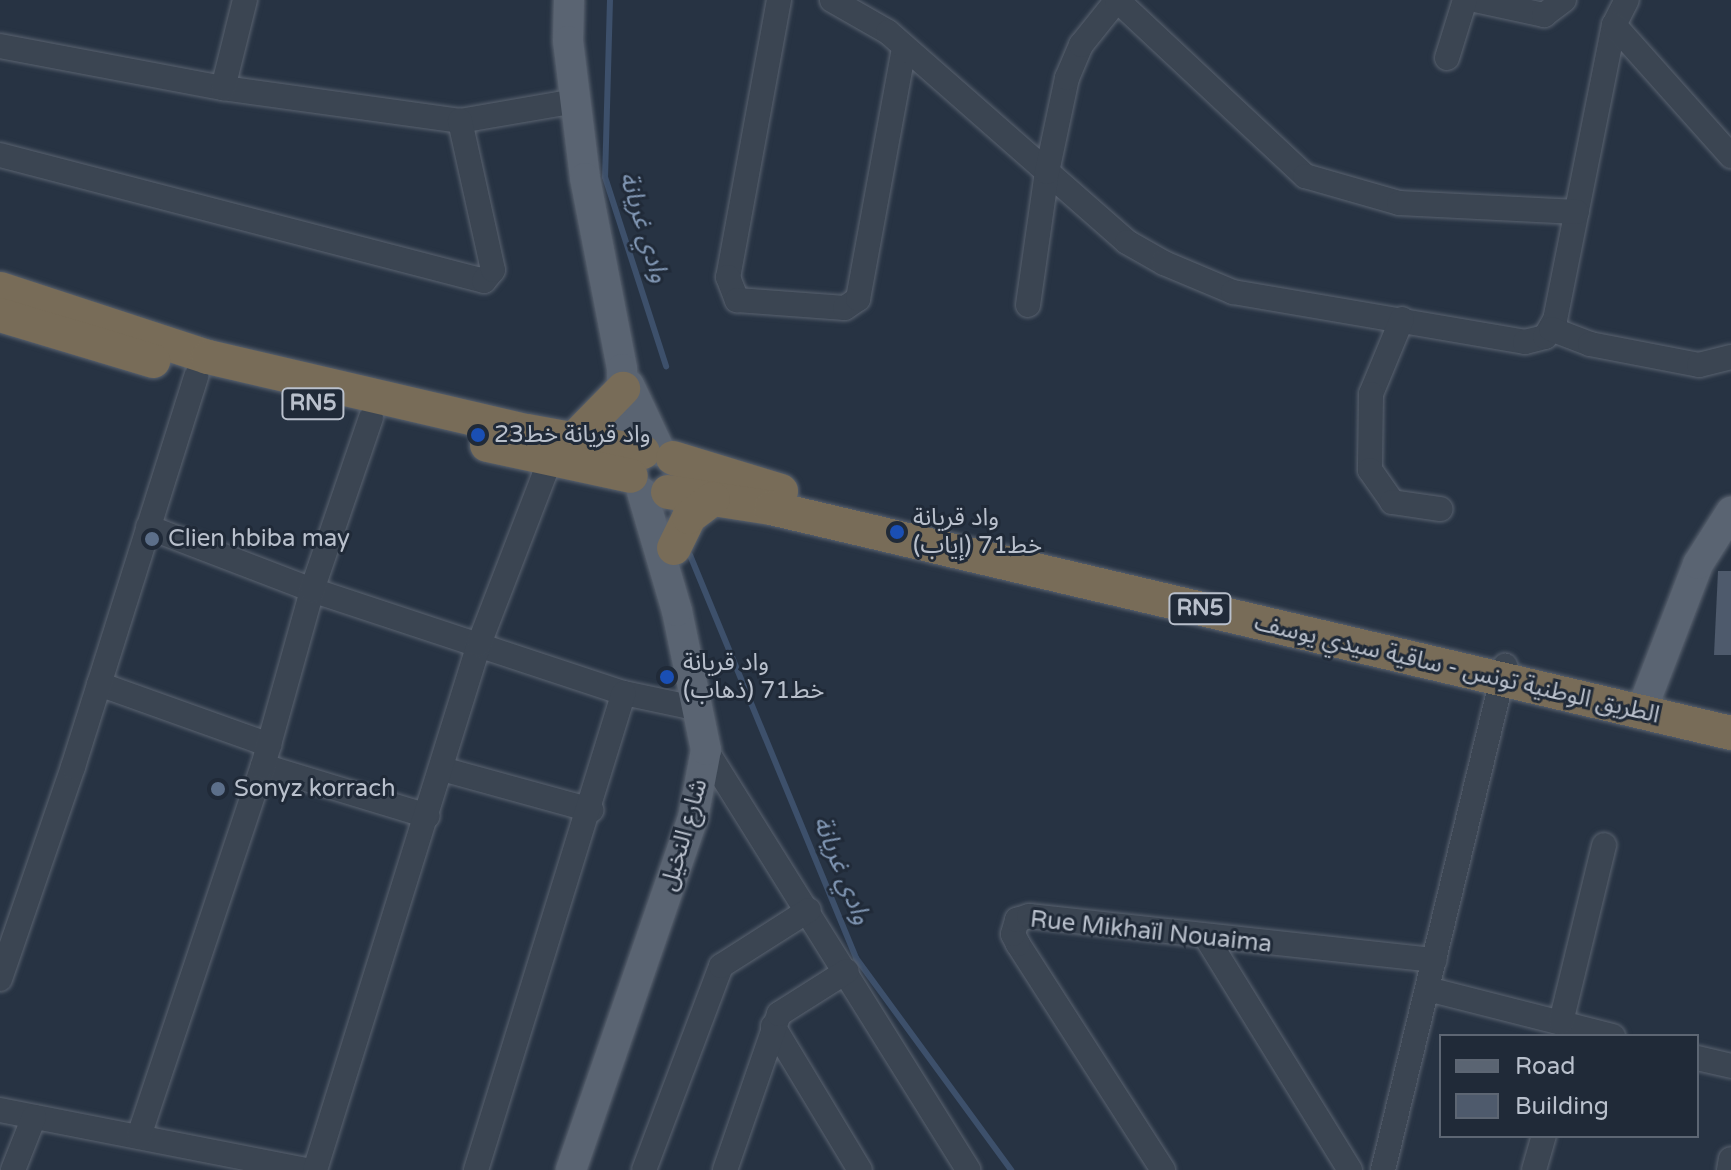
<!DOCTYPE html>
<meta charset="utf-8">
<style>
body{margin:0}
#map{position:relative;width:1731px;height:1170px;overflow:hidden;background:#273343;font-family:"Varela Round","Noto Sans Arabic",sans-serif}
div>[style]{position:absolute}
.stream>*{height:6px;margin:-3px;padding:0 3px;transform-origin:3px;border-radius:3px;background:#3d506b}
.building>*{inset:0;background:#4e5a6c}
.roads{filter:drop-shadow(0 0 2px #5a6370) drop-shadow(0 0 2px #5a6370)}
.minor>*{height:24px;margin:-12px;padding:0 12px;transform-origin:12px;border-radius:12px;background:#3b4552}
.major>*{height:30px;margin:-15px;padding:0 15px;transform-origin:15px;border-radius:15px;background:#5a6472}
.highway>*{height:34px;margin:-17px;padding:0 17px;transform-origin:17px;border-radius:17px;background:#786c58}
.dots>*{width:22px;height:22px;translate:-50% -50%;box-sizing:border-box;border:4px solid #202a38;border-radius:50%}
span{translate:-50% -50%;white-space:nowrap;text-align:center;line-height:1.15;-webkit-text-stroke:6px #202a38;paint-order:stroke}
.shield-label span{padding:2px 6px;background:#202a38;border:2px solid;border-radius:6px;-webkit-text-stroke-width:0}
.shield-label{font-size:22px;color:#b9c0cc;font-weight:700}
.poi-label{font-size:24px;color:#b9c0cc}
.left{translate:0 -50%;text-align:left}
.street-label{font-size:24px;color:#b9c0cc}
.water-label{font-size:26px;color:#8096b3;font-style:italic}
.legend{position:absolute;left:1439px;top:1034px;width:260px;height:104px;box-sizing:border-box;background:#202a38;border:2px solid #5d6673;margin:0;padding:10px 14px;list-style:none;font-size:24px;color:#b9c0cc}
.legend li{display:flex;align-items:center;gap:16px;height:40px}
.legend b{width:40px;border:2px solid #5d6673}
</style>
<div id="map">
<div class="stream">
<i style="left:610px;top:0;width:177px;rotate:91.6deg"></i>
<i style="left:605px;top:177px;width:199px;rotate:72.1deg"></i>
<i style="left:690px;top:555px;width:436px;rotate:67.6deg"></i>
<i style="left:856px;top:958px;width:263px;rotate:53.8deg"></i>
</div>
<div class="building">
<i style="clip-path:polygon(1718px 571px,1731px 571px,1731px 655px,1714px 655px)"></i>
</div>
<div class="roads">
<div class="minor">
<i style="left:779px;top:0;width:282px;rotate:100.4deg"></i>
<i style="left:728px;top:277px;width:25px;rotate:69deg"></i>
<i style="left:737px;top:300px;width:108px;rotate:4.2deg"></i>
<i style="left:845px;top:308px;width:16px;rotate:-35deg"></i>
<i style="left:858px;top:299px;width:254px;rotate:-79.6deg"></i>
<i style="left:832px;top:0;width:64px;rotate:29.7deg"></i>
<i style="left:888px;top:32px;width:318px;rotate:41.3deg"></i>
<i style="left:1127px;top:242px;width:43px;rotate:29.6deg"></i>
<i style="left:1164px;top:263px;width:75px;rotate:22.8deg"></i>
<i style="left:1233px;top:292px;width:296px;rotate:9.7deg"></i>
<i style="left:1525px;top:342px;width:21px;rotate:-14deg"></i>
<i style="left:1545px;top:337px;width:20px;rotate:-60deg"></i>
<i style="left:1555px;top:320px;width:301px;rotate:-78.7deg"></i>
<i style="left:1614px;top:25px;width:28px;rotate:-63deg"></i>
<i style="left:1475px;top:0;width:71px;rotate:12.3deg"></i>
<i style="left:1544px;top:15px;width:25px;rotate:-37deg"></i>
<i style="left:1614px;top:25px;width:176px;rotate:48.2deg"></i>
<i style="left:0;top:46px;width:227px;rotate:10.7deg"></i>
<i style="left:223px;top:88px;width:239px;rotate:7.9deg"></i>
<i style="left:460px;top:121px;width:118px;rotate:-9.8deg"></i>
<i style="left:1447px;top:58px;width:61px;rotate:-72.8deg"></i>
<i style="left:223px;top:88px;width:91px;rotate:-76deg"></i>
<i style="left:0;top:155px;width:500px;rotate:14.59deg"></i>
<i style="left:484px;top:281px;width:14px;rotate:-51deg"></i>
<i style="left:493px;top:270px;width:153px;rotate:-102.5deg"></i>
<i style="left:1028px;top:305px;width:134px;rotate:-81.9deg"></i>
<i style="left:1047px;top:172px;width:96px;rotate:-78deg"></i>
<i style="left:1067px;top:78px;width:36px;rotate:-67deg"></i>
<i style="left:1081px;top:45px;width:58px;rotate:-51.3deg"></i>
<i style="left:1117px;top:0;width:258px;rotate:43.1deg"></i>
<i style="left:1305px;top:176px;width:98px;rotate:16deg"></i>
<i style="left:1399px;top:203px;width:178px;rotate:2.9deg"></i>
<i style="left:1402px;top:319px;width:81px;rotate:112.5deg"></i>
<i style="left:1371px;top:394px;width:76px;rotate:90.8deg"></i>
<i style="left:1370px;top:470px;width:39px;rotate:55deg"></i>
<i style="left:1392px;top:502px;width:49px;rotate:8.3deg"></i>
<i style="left:1551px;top:329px;width:42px;rotate:21deg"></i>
<i style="left:1590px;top:344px;width:111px;rotate:10.9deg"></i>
<i style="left:1699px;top:365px;width:33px;rotate:-14deg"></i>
<i style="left:148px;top:527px;width:176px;rotate:21deg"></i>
<i style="left:312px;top:590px;width:329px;rotate:18.3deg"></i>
<i style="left:624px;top:693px;width:77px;rotate:12deg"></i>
<i style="left:99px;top:684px;width:181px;rotate:19.7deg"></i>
<i style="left:706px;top:750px;width:495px;rotate:58deg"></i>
<i style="left:263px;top:766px;width:172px;rotate:16.9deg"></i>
<i style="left:442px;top:769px;width:155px;rotate:15.4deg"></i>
<i style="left:1206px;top:937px;width:274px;rotate:58.3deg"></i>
<i style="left:0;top:979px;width:224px;rotate:-71deg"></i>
<i style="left:73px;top:767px;width:410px;rotate:-72.5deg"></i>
<i style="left:1428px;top:989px;width:191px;rotate:14.3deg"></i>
<i style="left:1561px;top:1022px;width:182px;rotate:-76.3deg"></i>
<i style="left:773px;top:1026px;width:168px;rotate:58.9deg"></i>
<i style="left:1697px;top:1058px;width:35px;rotate:13deg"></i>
<i style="left:0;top:1110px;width:312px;rotate:11.1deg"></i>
<i style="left:139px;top:1136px;width:390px;rotate:-71.5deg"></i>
<i style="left:263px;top:766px;width:183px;rotate:-74.4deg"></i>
<i style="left:312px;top:590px;width:182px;rotate:-71.1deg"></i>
<i style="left:13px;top:1170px;width:57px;rotate:-68.4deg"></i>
<i style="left:315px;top:1170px;width:551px;rotate:-72.68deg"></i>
<i style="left:479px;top:644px;width:197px;rotate:-68.9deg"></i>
<i style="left:476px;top:1170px;width:499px;rotate:-72.8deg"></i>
<i style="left:644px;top:1170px;width:218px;rotate:-69.3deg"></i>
<i style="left:721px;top:966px;width:104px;rotate:-32.5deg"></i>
<i style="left:725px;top:1170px;width:165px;rotate:-70.9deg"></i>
<i style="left:779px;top:1014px;width:80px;rotate:-32.3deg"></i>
<i style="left:1163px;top:1170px;width:269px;rotate:-122.7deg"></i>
<i style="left:1018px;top:944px;width:11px;rotate:-117deg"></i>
<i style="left:1013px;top:934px;width:15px;rotate:-74deg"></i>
<i style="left:1017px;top:920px;width:13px;rotate:-18deg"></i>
<i style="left:1029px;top:916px;width:408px;rotate:6.2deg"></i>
<i style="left:1383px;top:1170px;width:519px;rotate:-76.39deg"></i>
<i style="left:1534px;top:1170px;width:35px;rotate:-74deg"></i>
<i style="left:1729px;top:1170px;width:11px;rotate:-80deg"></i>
</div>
<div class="major">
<i style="left:569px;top:0;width:41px;rotate:91.4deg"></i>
<i style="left:568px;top:41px;width:138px;rotate:82.9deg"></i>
<i style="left:585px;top:178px;width:195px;rotate:79deg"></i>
<i style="left:622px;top:369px;width:77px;rotate:89.3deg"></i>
<i style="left:623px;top:446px;width:22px;rotate:66deg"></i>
<i style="left:629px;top:385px;width:73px;rotate:64.8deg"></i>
<i style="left:1641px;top:712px;width:159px;rotate:-68.9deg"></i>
<i style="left:1698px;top:564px;width:62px;rotate:-57.6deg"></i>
<i style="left:571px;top:1170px;width:373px;rotate:-70.9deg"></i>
<i style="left:693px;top:818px;width:69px;rotate:-79.2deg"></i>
<i style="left:706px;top:750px;width:142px;rotate:-101.8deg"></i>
<i style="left:677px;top:611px;width:124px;rotate:-106.4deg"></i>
</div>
<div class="highway">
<i style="left:0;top:289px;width:219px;rotate:18.1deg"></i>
<i style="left:208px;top:357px;width:327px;rotate:13.1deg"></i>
<i style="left:527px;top:431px;width:118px;rotate:10.3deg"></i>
<i style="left:0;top:315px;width:160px;rotate:16.7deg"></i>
<i style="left:575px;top:438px;width:69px;rotate:-45.6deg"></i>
<i style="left:487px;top:445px;width:147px;rotate:12.1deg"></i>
<i style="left:673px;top:458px;width:113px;rotate:17deg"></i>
<i style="left:668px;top:492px;width:104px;rotate:8.8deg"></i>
<i style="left:771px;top:508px;width:986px;rotate:13.19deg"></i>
<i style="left:674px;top:548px;width:34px;rotate:-64deg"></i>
<i style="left:689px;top:517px;width:30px;rotate:-37deg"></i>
</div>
</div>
<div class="dots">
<i style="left:478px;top:435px;background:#1a4fb4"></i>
<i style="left:897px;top:532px;background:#1a4fb4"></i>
<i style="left:152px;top:539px;background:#5c6f8a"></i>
<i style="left:667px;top:677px;background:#1a4fb4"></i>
<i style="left:218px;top:789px;background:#5c6f8a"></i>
</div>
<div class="shield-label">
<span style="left:313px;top:404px">RN5</span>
<span style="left:1200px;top:609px">RN5</span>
</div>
<div class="poi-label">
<span class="left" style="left:494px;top:435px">واد قريانة خط23</span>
<span class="left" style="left:913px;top:532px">واد قريانة<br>خط71 (إياب)</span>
<span class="left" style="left:168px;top:539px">Clien hbiba may</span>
<span class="left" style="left:683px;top:677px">واد قريانة<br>خط71 (ذهاب)</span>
<span class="left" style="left:234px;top:789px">Sonyz korrach</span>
</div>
<div class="street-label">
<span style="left:1457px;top:669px;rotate:13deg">الطريق الوطنية تونس - ساقية سيدي يوسف</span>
<span style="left:684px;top:835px;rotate:-74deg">شارع النخيل</span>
<span style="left:1151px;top:932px;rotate:6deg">Rue Mikhaïl Nouaima</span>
</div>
<div class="water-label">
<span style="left:644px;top:227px;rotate:73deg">وادي غريانة</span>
<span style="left:842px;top:870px;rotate:68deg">وادي غريانة</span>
</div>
<ul class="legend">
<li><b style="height:10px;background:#5a6472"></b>Road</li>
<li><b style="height:22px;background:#4e5a6c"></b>Building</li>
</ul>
</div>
